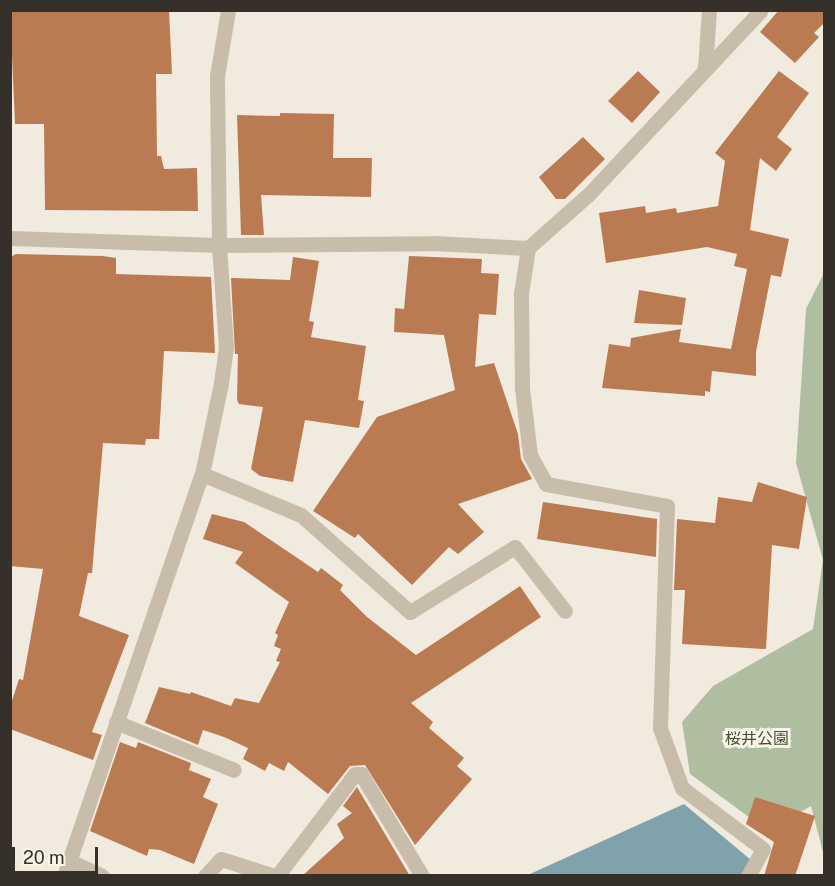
<!DOCTYPE html>
<meta charset="utf-8">
<style>
body{margin:0}
#map{position:relative;width:835px;height:886px;overflow:hidden;background:#f0ebde;font-family:"Public Sans","Noto Sans JP",sans-serif}
div>[style]{position:absolute}
.green>*{inset:0;background:#afbea0}
.water>*{inset:0;background:#80a3ab}
.building>*{inset:0;background:#bb7b52}
.minor>*{height:15px;margin:-7.5px;padding:0 7.5px;transform-origin:7.5px;border-radius:7.5px;background:#c8bdab}
span{translate:-50% -50%;white-space:nowrap;text-align:center;line-height:1.15;-webkit-text-stroke:6px #f8f4eb;paint-order:stroke}
.park-label{font-size:16px;color:#405230}
.frame{position:absolute;inset:0;border:12px solid #36302a;pointer-events:none}
.scale{position:absolute;left:12px;top:847px;width:86px;height:27px;box-sizing:border-box;border:3px solid #36302a;border-top:0;padding-left:8px;font-size:18px;line-height:21px;white-space:nowrap;color:#36302a;-webkit-text-stroke:4px #f8f4eb;paint-order:stroke}
</style>
<div id="map">
<div class="green">
<i style="clip-path:polygon(824px 273px,824px 856px,811px 806px,768px 831px,690px 774px,682px 722px,713px 686px,813px 629px,823px 560px,796px 463px,806px 309px)"></i>
</div>
<div class="water">
<i style="clip-path:polygon(684px 804px,751px 860px,742px 875px,530px 874px)"></i>
</div>
<div class="building">
<i style="clip-path:polygon(10px 10px,169px 10px,172px 74px,156px 74px,157px 156px,161px 156px,164px 169px,197px 168px,198px 211px,45px 210px,44px 124px,15px 124px)"></i>
<i style="clip-path:polygon(779px 10px,825px 10px,825px 22px,814px 33px,819px 37px,795px 63px,760px 32px)"></i>
<i style="clip-path:polygon(638px 71px,660px 92px,632px 123px,608px 101px)"></i>
<i style="clip-path:polygon(779px 71px,809px 93px,777px 137px,792px 149px,776px 171px,760px 158px,750px 230px,789px 239px,781px 277px,771px 275px,756px 352px,756px 376px,712px 371px,710px 392px,705px 391px,705px 396px,602px 388px,609px 344px,630px 347px,631px 338px,681px 329px,679px 342px,731px 349px,747px 269px,734px 266px,737px 254px,707px 247px,606px 263px,599px 213px,645px 206px,646px 213px,676px 208px,677px 213px,718px 206px,725px 161px,715px 153px)"></i>
<i style="clip-path:polygon(280px 113px,334px 114px,333px 158px,372px 158px,371px 197px,261px 195px,264px 235px,241px 235px,237px 115px,280px 116px)"></i>
<i style="clip-path:polygon(583px 137px,605px 159px,565px 199px,556px 199px,539px 177px)"></i>
<i style="clip-path:polygon(16px 254px,103px 256px,116px 258px,116px 274px,211px 277px,215px 353px,164px 351px,159px 439px,146px 439px,145px 445px,103px 443px,92px 573px,88px 573px,79px 616px,129px 635px,92px 732px,102px 735px,93px 760px,10px 729px,10px 707px,19px 679px,23px 680px,43px 569px,10px 566px,10px 257px)"></i>
<i style="clip-path:polygon(409px 256px,482px 259px,481px 273px,499px 274px,496px 315px,479px 314px,475px 367px,494px 363px,518px 434px,521px 459px,532px 479px,458px 504px,484px 532px,458px 554px,449px 547px,412px 585px,358px 534px,355px 538px,313px 511px,377px 417px,455px 390px,444px 335px,394px 332px,395px 308px,404px 309px)"></i>
<i style="clip-path:polygon(293px 257px,319px 261px,309px 321px,314px 322px,311px 337px,366px 346px,358px 400px,364px 401px,359px 428px,305px 420px,293px 482px,260px 476px,251px 469px,263px 407px,239px 404px,237px 400px,238px 354px,235px 354px,231px 278px,290px 280px)"></i>
<i style="clip-path:polygon(639px 290px,686px 298px,682px 325px,634px 323px)"></i>
<i style="clip-path:polygon(758px 482px,807px 497px,799px 549px,772px 545px,766px 649px,682px 644px,685px 590px,674px 590px,677px 519px,715px 523px,718px 497px,752px 502px)"></i>
<i style="clip-path:polygon(543px 502px,657px 519px,656px 557px,537px 539px)"></i>
<i style="clip-path:polygon(212px 514px,244px 522px,318px 572px,321px 568px,343px 585px,340px 590px,367px 617px,416px 655px,520px 586px,541px 617px,411px 703px,433px 722px,429px 728px,464px 758px,457px 766px,472px 779px,415px 845px,365px 765px,350px 766px,328px 794px,288px 762px,284px 771px,269px 763px,265px 771px,243px 759px,248px 748px,224px 737px,203px 730px,198px 745px,145px 723px,159px 687px,190px 694px,191px 692px,231px 706px,235px 698px,259px 703px,280px 662px,276px 661px,281px 649px,274px 646px,278px 635px,275px 633px,289px 602px,235px 563px,243px 552px,203px 539px)"></i>
<i style="clip-path:polygon(120px 742px,136px 748px,138px 742px,191px 763px,189px 770px,211px 779px,203px 797px,218px 804px,194px 864px,160px 850px,149px 849px,147px 856px,90px 831px)"></i>
<i style="clip-path:polygon(357px 787px,410px 876px,302px 876px,344px 838px,337px 824px,352px 813px,343px 806px)"></i>
<i style="clip-path:polygon(755px 797px,815px 816px,795px 876px,764px 876px,774px 842px,746px 824px)"></i>
</div>
<div class="minor">
<i style="left:705px;top:68px;width:58px;rotate:-86.1deg"></i>
<i style="left:10px;top:238px;width:209px;rotate:1.9deg"></i>
<i style="left:219px;top:245px;width:214px;rotate:-0.5deg"></i>
<i style="left:433px;top:243px;width:95px;rotate:3deg"></i>
<i style="left:528px;top:248px;width:80px;rotate:-41.5deg"></i>
<i style="left:588px;top:195px;width:253px;rotate:-46.9deg"></i>
<i style="left:528px;top:248px;width:47px;rotate:98.7deg"></i>
<i style="left:521px;top:294px;width:94px;rotate:89.4deg"></i>
<i style="left:522px;top:388px;width:67px;rotate:83.2deg"></i>
<i style="left:530px;top:455px;width:33px;rotate:61deg"></i>
<i style="left:546px;top:484px;width:123px;rotate:10.3deg"></i>
<i style="left:667px;top:506px;width:222px;rotate:91.8deg"></i>
<i style="left:660px;top:728px;width:64px;rotate:69.9deg"></i>
<i style="left:682px;top:788px;width:101px;rotate:37deg"></i>
<i style="left:763px;top:849px;width:31px;rotate:119deg"></i>
<i style="left:202px;top:474px;width:107px;rotate:22.5deg"></i>
<i style="left:301px;top:515px;width:146px;rotate:41.7deg"></i>
<i style="left:410px;top:612px;width:123px;rotate:-31.8deg"></i>
<i style="left:515px;top:547px;width:81px;rotate:52deg"></i>
<i style="left:116px;top:722px;width:127px;rotate:22.1deg"></i>
<i style="left:70px;top:861px;width:35px;rotate:25deg"></i>
<i style="left:64px;top:876px;width:425px;rotate:-71.1deg"></i>
<i style="left:202px;top:474px;width:93px;rotate:-78.2deg"></i>
<i style="left:221px;top:383px;width:35px;rotate:-82deg"></i>
<i style="left:226px;top:348px;width:103px;rotate:-93.9deg"></i>
<i style="left:219px;top:245px;width:169px;rotate:-90.7deg"></i>
<i style="left:217px;top:76px;width:67px;rotate:-80.5deg"></i>
<i style="left:205px;top:876px;width:23px;rotate:-47deg"></i>
<i style="left:221px;top:859px;width:57px;rotate:17.5deg"></i>
<i style="left:277px;top:876px;width:128px;rotate:-52.6deg"></i>
<i style="left:355px;top:774px;width:6px"></i>
<i style="left:361px;top:774px;width:119px;rotate:59.1deg"></i>
</div>
<div class="park-label">
<span style="left:757px;top:739px">桜井公園</span>
</div>
<div class="frame"></div>
<div class="scale">20 m</div>
</div>
